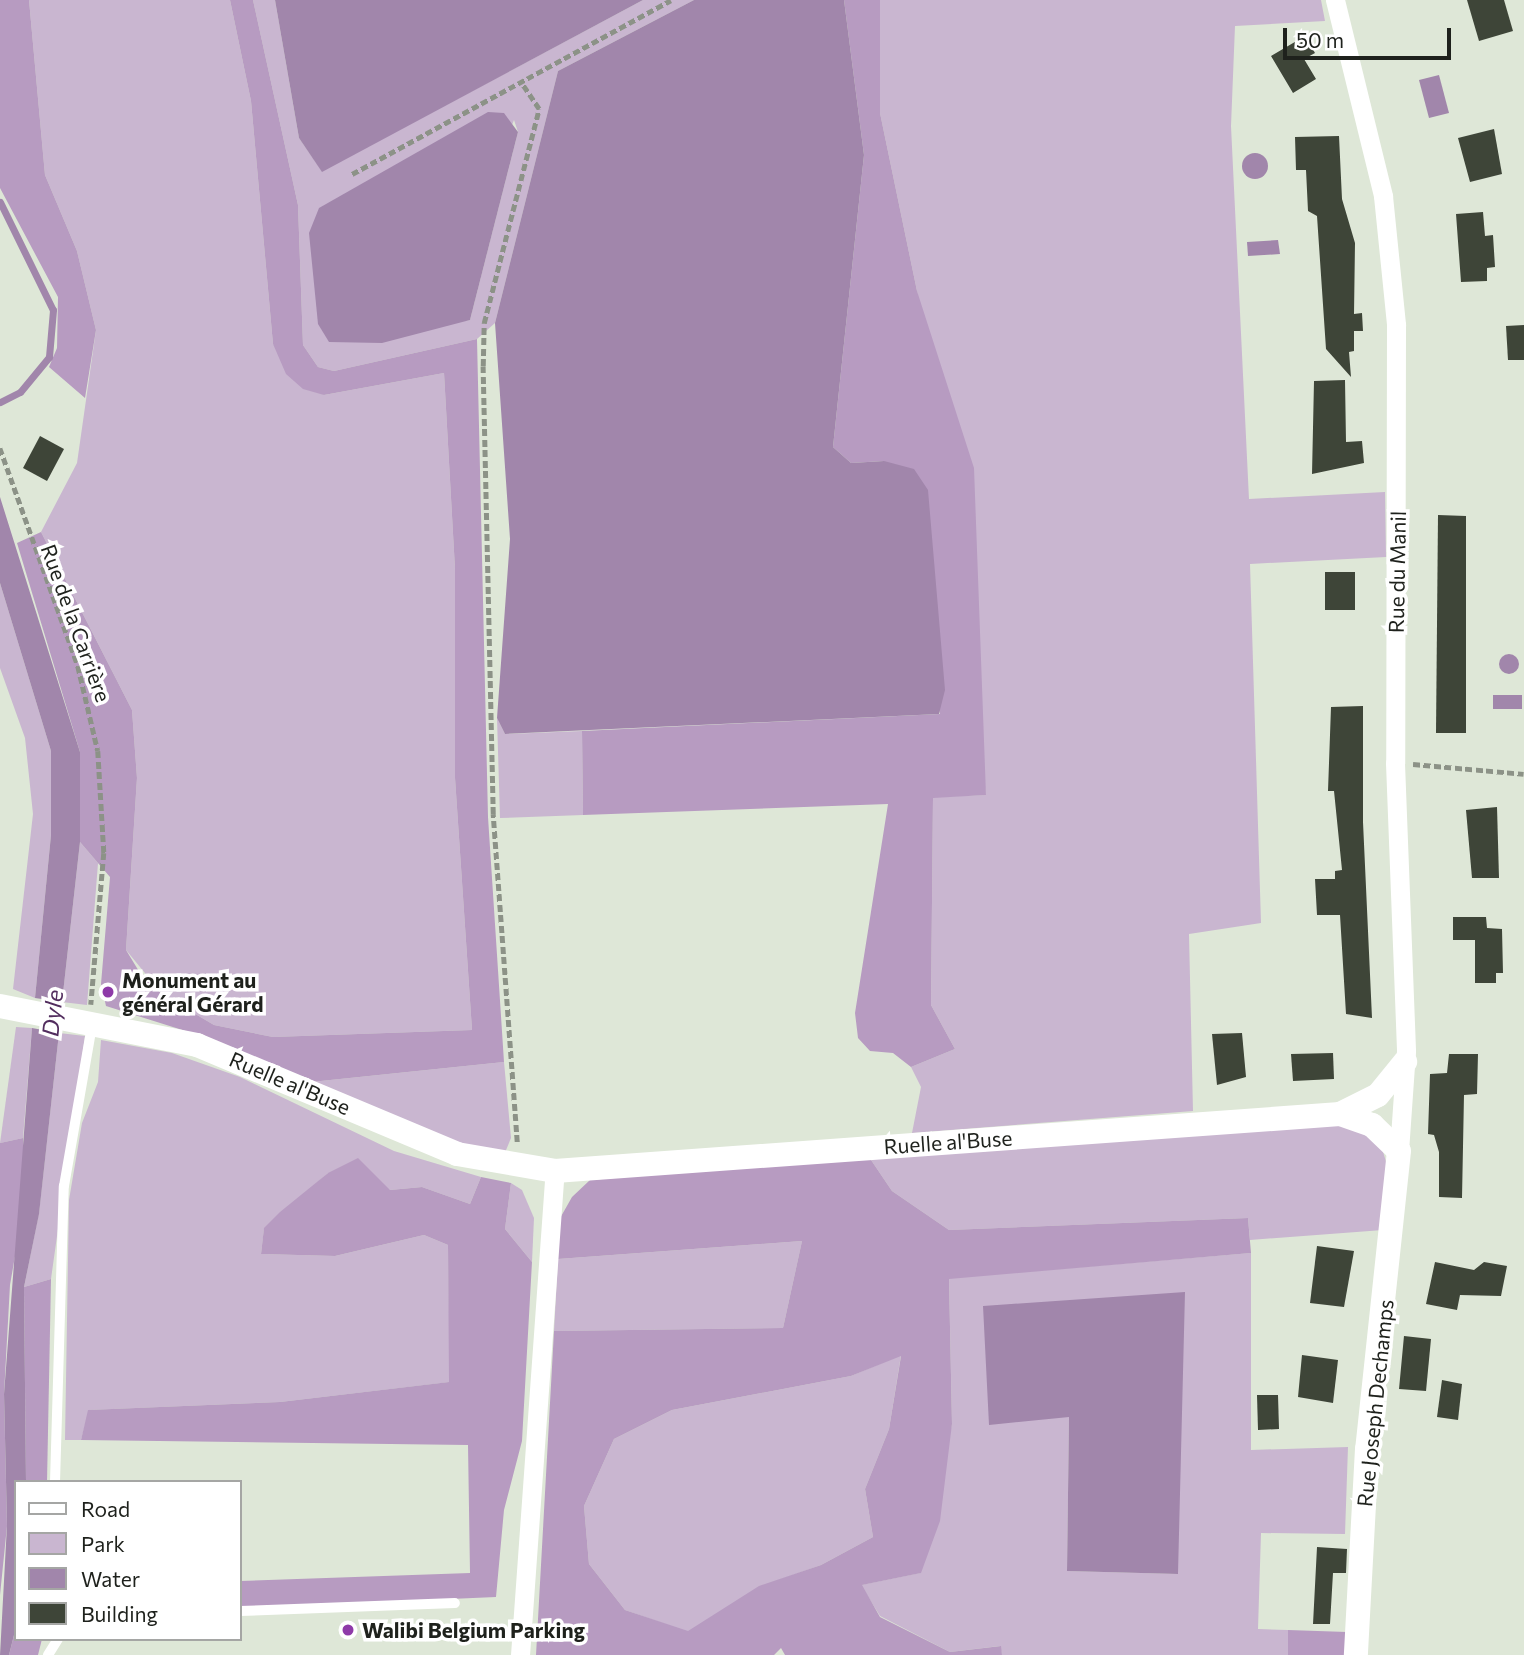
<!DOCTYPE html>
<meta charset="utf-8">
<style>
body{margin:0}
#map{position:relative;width:1524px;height:1655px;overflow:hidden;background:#dee7d7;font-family:Commissioner,sans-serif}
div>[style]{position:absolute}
.green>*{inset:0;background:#c9b6d0}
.forest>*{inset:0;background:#b79bc1}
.water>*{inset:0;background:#a186ab}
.round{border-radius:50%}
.stream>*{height:7px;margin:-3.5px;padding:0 3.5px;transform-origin:3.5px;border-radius:3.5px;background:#a186ab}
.building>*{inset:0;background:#3e4538}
.path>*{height:4.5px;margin-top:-2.25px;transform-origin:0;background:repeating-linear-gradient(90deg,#8c9287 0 7px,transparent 0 10.5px)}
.service>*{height:10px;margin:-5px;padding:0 5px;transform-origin:5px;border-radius:5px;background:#fff}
.minor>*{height:19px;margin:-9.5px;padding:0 9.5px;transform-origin:9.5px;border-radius:9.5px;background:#fff}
.tertiary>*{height:24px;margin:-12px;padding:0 12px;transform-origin:12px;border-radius:12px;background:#fff}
.dots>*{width:19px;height:19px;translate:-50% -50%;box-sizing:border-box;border:4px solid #fff;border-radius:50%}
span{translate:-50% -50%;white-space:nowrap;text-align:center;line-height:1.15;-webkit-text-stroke:7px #fff;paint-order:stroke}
.street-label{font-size:21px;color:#1e211c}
.poi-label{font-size:21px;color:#1e211c;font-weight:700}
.left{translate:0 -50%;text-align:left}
.water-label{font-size:23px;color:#522d5e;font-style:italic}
.legend{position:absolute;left:14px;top:1480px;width:228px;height:161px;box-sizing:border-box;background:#fff;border:2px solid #a5a6a4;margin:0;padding:9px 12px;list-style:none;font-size:21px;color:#1e211c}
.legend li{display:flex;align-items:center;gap:14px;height:35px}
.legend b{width:35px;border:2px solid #a5a6a4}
.scale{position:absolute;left:1283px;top:28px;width:168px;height:32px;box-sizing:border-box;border:4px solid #1e211c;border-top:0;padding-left:9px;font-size:21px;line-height:24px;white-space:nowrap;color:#1e211c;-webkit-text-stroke:5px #fff;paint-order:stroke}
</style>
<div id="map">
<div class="green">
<i style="clip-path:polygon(29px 0,230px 0,251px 101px,273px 344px,324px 395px,444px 373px,455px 569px,455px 778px,472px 1030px,273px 1037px,214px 1025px,163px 995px,126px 950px,137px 778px,132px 710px,41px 532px,77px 463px,96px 330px,77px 251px,45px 175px)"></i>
<i style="clip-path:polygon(evenodd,253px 0,275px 0,299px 138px,322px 171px,643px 0,694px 0,558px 71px,495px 323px,477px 339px,334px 371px,318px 367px,303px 345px,298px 205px,253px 0,514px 120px,518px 132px,470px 320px,434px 326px,514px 120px)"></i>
<i style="clip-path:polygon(880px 0,1321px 0,1325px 21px,1235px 26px,1231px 126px,1249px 499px,1385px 492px,1386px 557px,1250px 564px,1261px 923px,1189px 934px,1193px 1111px,912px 1133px,921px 1087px,911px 1067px,955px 1049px,931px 1005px,933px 797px,986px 795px,917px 291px,880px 113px)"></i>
<i style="clip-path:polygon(0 583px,51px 751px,51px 835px,35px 998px,13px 989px,33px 814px,25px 738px,0 668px)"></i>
<i style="clip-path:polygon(497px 718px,505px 734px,582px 731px,583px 815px,500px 818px)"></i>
<i style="clip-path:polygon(80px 842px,98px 863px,87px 1005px,62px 1002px)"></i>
<i style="clip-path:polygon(16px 1027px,32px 1028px,23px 1138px,0 1143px)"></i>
<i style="clip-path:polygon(59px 1033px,85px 1036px,51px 1279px,24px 1287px,39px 1213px)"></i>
<i style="clip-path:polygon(101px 1040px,172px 1053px,240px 1077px,394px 1151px,481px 1177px,470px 1204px,422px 1187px,390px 1190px,328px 1173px,264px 1229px,261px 1254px,335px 1256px,424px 1235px,448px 1245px,450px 1382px,280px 1402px,89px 1410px,81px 1440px,65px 1440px,69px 1200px,82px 1123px,98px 1082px)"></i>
<i style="clip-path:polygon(504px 1062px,511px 1138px,504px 1155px,458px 1146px,311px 1082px)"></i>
<i style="clip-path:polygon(1348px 1121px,1381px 1145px,1387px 1165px,1383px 1230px,1250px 1240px,1248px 1218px,949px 1230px,892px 1191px,869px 1157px)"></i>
<i style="clip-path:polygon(511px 1183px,522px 1190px,534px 1218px,532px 1262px,505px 1229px)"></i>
<i style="clip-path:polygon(802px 1241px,783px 1328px,554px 1331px,558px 1259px)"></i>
<i style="clip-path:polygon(evenodd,1251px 1253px,1251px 1450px,1348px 1447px,1345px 1534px,1261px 1533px,1258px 1629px,1288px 1630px,1288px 1655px,1002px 1655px,1000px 1646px,950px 1652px,880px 1616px,861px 1585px,920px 1573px,952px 1424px,949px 1278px,1251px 1253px,1069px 1417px,1178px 1574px,1067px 1571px,1069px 1417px)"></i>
<i style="clip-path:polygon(901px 1355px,889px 1429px,865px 1489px,873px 1537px,821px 1565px,759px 1587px,688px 1632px,625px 1610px,589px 1564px,584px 1506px,614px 1439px,672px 1410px,851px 1376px)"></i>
</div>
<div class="forest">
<i style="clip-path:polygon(0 0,29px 0,45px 175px,77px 251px,96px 330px,85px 398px,49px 367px,57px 348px,58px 297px,0 188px)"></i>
<i style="clip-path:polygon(230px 0,253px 0,298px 205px,303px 345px,318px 367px,334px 371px,477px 339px,488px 817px,504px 1062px,311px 1082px,192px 1033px,106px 1006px,101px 984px,110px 877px,80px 842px,80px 752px,17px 543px,41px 532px,132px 710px,137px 778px,126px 950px,140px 973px,163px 995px,214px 1025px,273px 1037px,472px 1030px,455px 778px,455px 569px,444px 373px,324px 395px,303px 389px,286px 374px,273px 344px,251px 101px)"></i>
<i style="clip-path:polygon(844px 0,880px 0,880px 113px,917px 291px,974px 468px,986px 795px,933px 798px,931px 1005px,955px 1049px,911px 1067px,893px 1053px,870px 1051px,858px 1038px,855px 1013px,888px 804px,583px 815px,582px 731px,940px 714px,884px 461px,851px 463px,833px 447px,864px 155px)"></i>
<i style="clip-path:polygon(23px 1138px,23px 1210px,10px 1285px,4px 1394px,7px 1526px,0 1595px,0 1143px)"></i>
<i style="clip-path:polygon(evenodd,869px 1157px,892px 1191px,949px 1230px,1248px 1218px,1251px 1253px,949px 1279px,952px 1424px,940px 1521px,921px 1573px,862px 1585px,880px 1617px,950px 1652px,1001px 1646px,1002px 1655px,785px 1655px,781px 1648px,774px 1655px,536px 1655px,554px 1331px,783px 1328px,802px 1241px,558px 1259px,559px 1220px,572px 1197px,590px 1180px,869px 1157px,901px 1356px,889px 1429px,865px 1489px,873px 1537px,821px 1565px,759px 1586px,688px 1631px,625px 1610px,589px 1564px,584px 1506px,614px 1439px,672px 1410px,851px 1376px,901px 1356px)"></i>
<i style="clip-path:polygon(358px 1158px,390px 1190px,422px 1187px,470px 1204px,481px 1177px,511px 1183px,505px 1229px,532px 1262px,522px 1441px,504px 1510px,496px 1597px,240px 1608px,240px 1581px,470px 1573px,468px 1445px,81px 1440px,88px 1410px,280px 1402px,449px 1382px,448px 1245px,424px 1235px,335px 1256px,261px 1254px,264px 1228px,280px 1212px,328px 1173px)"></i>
<i style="clip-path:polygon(51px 1279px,47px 1482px,26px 1482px,24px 1287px)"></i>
<i style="clip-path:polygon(16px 1627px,16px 1639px,42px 1639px,38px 1655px,9px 1655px)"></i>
<i style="clip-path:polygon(1288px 1630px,1347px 1632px,1346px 1655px,1288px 1655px)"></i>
</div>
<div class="water">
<i style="clip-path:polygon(275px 0,643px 0,322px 172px,299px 138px)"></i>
<i style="clip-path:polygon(694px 0,844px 0,864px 155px,833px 447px,851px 463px,884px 461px,914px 469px,928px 490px,945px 690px,939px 714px,505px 734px,497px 718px,510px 539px,495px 323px,558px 71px)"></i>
<i style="clip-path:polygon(1439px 75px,1449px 113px,1429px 118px,1419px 80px)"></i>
<i style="clip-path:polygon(488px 112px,504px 113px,518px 132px,470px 320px,382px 343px,329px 342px,318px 324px,309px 233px,319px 208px)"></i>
<i class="round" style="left:1242px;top:153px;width:26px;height:26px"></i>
<i style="clip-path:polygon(1278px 240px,1280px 254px,1248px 256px,1247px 242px)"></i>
<i style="clip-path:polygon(0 497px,80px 752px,80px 842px,62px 1002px,35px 998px,51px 835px,51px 751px,0 583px)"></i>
<i class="round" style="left:1499px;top:654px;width:20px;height:20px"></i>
<i style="clip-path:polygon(1493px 695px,1522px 695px,1522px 709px,1493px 709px)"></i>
<i style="clip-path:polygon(32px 1028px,59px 1033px,39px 1214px,24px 1287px,26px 1482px,16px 1482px,16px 1627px,9px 1655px,0 1655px,7px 1525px,4px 1394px)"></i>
<i style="clip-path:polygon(1185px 1292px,1178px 1574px,1067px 1571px,1069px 1417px,989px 1425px,983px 1306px)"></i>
</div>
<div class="stream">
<i style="left:0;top:202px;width:120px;rotate:63.9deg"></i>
<i style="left:53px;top:310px;width:47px;rotate:94.9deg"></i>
<i style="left:49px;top:357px;width:45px;rotate:129.6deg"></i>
<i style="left:20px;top:392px;width:22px;rotate:153deg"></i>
</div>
<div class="building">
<i style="clip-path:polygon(1467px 0,1504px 0,1513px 31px,1479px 41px)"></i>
<i style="clip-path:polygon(1305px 36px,1315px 53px,1304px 59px,1316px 79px,1293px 93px,1271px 56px)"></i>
<i style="clip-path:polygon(1494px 129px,1502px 174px,1470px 182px,1458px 138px)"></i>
<i style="clip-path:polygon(1339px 136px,1342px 199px,1355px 243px,1354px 314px,1362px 313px,1363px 331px,1354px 331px,1354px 351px,1349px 352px,1351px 377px,1326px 349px,1317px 216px,1308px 211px,1306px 170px,1296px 170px,1295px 137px)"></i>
<i style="clip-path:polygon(1483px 212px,1485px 236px,1493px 235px,1495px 267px,1487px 268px,1487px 281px,1461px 282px,1456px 214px)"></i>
<i style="clip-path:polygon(1524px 325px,1524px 360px,1508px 360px,1506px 326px)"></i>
<i style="clip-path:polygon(1345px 380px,1346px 442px,1362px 441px,1364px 463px,1312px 474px,1314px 381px)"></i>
<i style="clip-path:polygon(40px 436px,64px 449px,47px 481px,23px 468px)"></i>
<i style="clip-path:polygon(1438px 515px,1466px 516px,1466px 733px,1436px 733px)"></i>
<i style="clip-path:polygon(1325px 572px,1355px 572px,1355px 610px,1325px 610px)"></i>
<i style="clip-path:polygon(1363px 706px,1363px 822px,1372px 1018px,1346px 1014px,1340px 915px,1317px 915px,1315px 879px,1335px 879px,1335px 871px,1342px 870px,1334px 791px,1328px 791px,1331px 707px)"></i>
<i style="clip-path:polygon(1497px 807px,1499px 878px,1472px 878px,1466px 810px)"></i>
<i style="clip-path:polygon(1453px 917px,1486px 917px,1487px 928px,1502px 929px,1503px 973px,1496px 973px,1496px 983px,1475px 983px,1475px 940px,1453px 940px)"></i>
<i style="clip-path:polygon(1242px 1033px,1246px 1077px,1217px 1085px,1212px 1034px)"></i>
<i style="clip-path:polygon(1333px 1053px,1334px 1079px,1293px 1081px,1291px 1054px)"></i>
<i style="clip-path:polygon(1449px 1054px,1478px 1054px,1477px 1094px,1464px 1095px,1462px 1198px,1439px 1197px,1439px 1152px,1434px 1135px,1428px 1134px,1430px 1074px,1447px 1073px)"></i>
<i style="clip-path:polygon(1317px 1246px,1354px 1251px,1344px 1307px,1310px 1303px)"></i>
<i style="clip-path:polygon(1435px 1262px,1474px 1270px,1484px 1262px,1507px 1266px,1501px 1296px,1460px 1295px,1457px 1310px,1426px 1304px)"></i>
<i style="clip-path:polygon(1404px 1336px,1431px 1339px,1426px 1391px,1399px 1389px)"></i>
<i style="clip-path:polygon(1302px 1355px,1338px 1360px,1333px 1403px,1298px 1397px)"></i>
<i style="clip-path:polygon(1442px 1380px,1462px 1384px,1458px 1420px,1437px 1417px)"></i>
<i style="clip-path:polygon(1257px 1395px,1278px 1395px,1279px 1429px,1258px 1430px)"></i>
<i style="clip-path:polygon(1317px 1547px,1347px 1549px,1346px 1573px,1333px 1573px,1330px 1624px,1313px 1624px)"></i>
</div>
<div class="path">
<i style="left:352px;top:174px;width:363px;rotate:-28.6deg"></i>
<i style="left:0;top:448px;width:232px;rotate:70.3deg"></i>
<i style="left:78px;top:666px;width:87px;rotate:76.8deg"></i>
<i style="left:98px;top:751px;width:102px;rotate:86.6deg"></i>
<i style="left:104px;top:853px;width:152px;rotate:94.9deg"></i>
<i style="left:1413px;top:764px;width:111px;rotate:5.1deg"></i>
<i style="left:517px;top:1142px;width:329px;rotate:-94.2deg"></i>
<i style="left:493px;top:814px;width:448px;rotate:-91.3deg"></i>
<i style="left:483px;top:366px;width:43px;rotate:-88.7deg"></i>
<i style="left:484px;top:323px;width:221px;rotate:-75.6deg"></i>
<i style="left:539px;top:109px;width:32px;rotate:-124deg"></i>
</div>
<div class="service">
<i style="left:55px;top:1482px;width:296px;rotate:-88.3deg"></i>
<i style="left:64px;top:1186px;width:162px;rotate:-80.1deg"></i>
<i style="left:240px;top:1611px;width:215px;rotate:-2.1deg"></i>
<i style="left:48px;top:1655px;width:19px;rotate:-58deg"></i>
</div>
<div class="minor">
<i style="left:1335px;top:0;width:202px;rotate:76.2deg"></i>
<i style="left:1383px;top:196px;width:130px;rotate:84.2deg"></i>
<i style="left:1396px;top:325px;width:438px;rotate:90.1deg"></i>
<i style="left:1395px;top:763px;width:288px;rotate:87.8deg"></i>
<i style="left:1406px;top:1051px;width:100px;rotate:94deg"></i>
<i style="left:520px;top:1655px;width:485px;rotate:-85.9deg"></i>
</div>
<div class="tertiary">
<i style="left:0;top:1006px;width:201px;rotate:11.2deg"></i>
<i style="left:197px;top:1045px;width:282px;rotate:22.7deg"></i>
<i style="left:457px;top:1154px;width:99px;rotate:9.8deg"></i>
<i style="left:555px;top:1171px;width:787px;rotate:-4.15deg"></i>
<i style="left:1340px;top:1114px;width:42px;rotate:-26.6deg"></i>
<i style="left:1378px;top:1095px;width:43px;rotate:-50.7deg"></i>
<i style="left:1340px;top:1114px;width:34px;rotate:19deg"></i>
<i style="left:1372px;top:1125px;width:37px;rotate:44deg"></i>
<i style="left:1399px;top:1151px;width:300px;rotate:96.1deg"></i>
<i style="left:1367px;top:1449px;width:206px;rotate:93.1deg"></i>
</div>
<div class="dots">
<i style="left:108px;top:992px;background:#8e3aa8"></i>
<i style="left:348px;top:1630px;background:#8e3aa8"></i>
</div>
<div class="street-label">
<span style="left:1397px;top:572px;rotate:-89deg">Rue du Manil</span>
<span style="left:76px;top:623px;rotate:70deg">Rue de la Carrière</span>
<span style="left:290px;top:1083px;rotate:23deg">Ruelle al'Buse</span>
<span style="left:948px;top:1142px;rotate:-4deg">Ruelle al'Buse</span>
<span style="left:1375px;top:1403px;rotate:-84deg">Rue Joseph Dechamps</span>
</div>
<div class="poi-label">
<span class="left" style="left:122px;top:992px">Monument au<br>général Gérard</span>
<span class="left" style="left:362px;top:1630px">Walibi Belgium Parking</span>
</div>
<div class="water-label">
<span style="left:52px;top:1013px;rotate:-84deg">Dyle</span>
</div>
<ul class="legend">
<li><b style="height:9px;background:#fff"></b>Road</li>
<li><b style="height:19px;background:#c9b6d0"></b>Park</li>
<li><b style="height:19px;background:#a186ab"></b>Water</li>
<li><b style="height:19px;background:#3e4538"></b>Building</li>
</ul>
<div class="scale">50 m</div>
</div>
